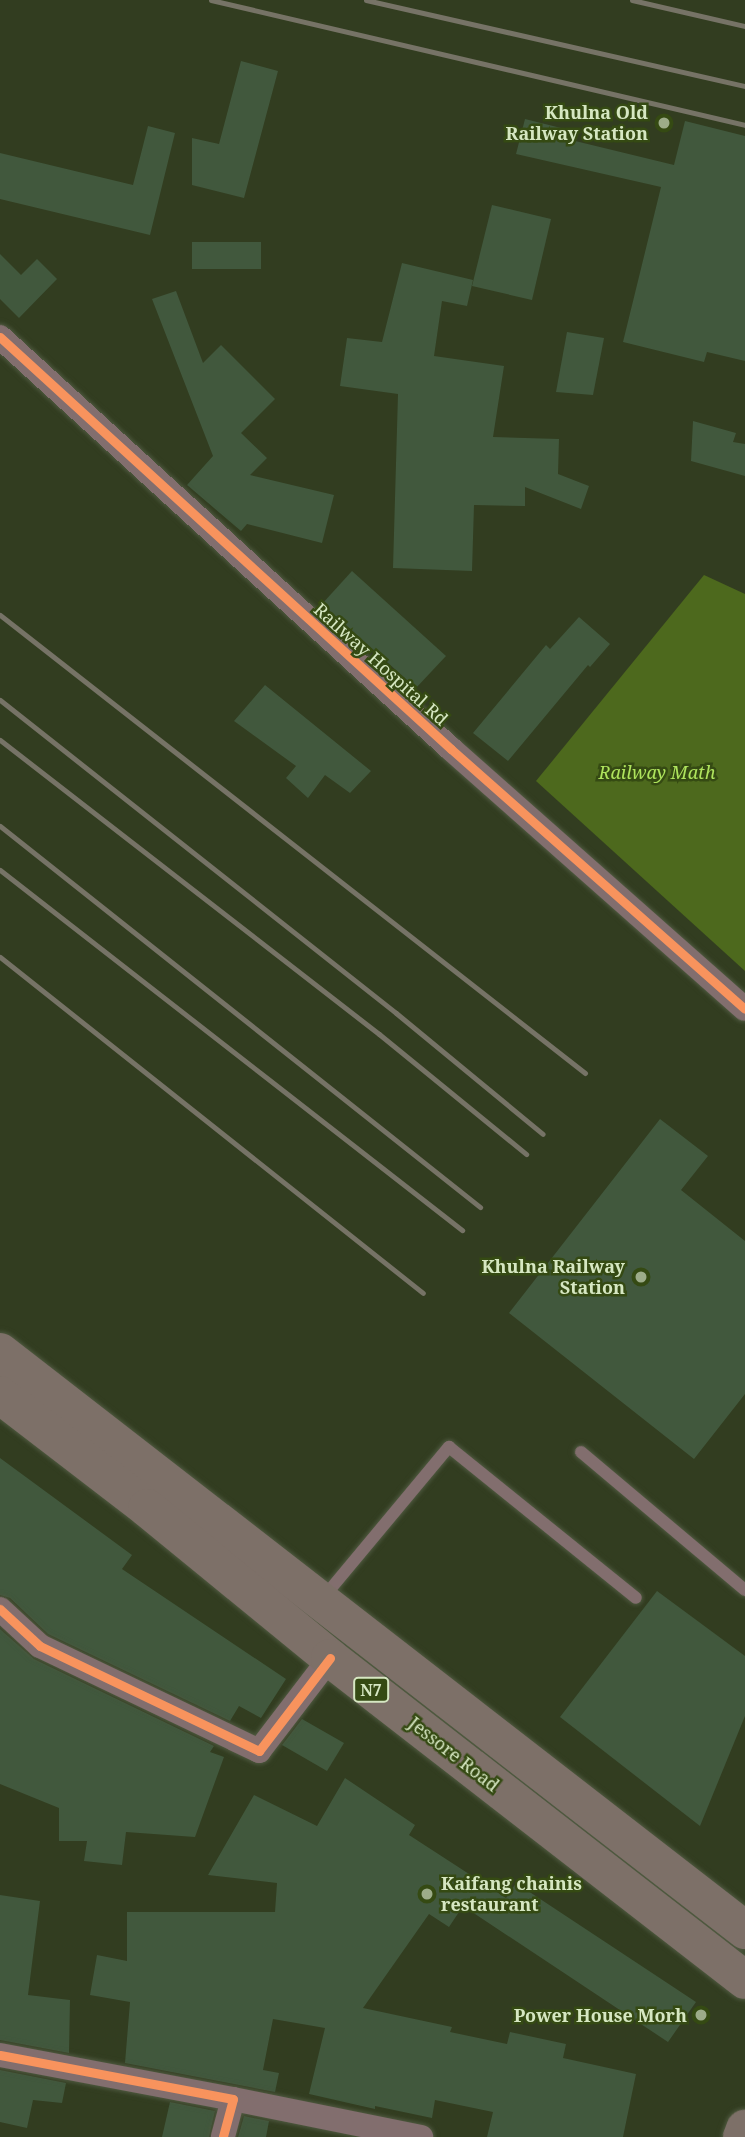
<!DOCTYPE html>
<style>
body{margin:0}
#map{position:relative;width:745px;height:2137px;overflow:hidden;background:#323d20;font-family:"Noto Serif",serif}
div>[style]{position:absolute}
.green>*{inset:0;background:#4d691d}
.building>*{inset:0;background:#41583d}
.roads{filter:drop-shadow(0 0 2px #4f5940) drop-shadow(0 0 2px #4f5940)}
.service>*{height:12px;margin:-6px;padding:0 6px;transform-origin:6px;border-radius:6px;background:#826e6e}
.minor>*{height:24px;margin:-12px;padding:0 12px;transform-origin:12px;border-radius:12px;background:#826e6e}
.trunk>*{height:38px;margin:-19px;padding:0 19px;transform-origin:19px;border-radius:19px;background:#7d7068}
.rail>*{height:5px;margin:-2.5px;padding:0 2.5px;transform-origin:2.5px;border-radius:2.5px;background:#767366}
.cycleway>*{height:9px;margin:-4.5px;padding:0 4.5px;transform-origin:4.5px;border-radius:4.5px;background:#f8935d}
.dots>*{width:19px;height:19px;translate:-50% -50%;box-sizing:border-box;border:4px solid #354a13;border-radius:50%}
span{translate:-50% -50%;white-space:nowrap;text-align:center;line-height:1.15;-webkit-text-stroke:5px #354a13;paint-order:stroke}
.shield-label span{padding:2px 5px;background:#354a13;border:2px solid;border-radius:5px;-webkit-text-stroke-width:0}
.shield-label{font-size:16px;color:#d6e7c2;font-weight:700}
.poi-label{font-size:18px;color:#d6e7c2;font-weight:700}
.right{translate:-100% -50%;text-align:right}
.left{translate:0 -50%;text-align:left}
.street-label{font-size:18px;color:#d6e7c2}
.park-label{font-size:18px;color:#afe45d;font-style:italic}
</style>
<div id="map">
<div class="green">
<i style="clip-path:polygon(704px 575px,745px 594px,745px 971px,536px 781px)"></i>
</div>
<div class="building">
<i style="clip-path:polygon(241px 61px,278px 71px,244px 198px,192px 185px,192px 138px,219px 144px)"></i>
<i style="clip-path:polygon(525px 119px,569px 130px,567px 139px,674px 165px,685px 121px,745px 136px,745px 361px,707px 352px,704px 362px,623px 342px,661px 187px,516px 154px)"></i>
<i style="clip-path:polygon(148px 126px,175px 133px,150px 235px,0 199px,0 153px,133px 185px)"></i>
<i style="clip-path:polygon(492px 205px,551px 219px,532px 300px,472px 286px)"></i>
<i style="clip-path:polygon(192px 242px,261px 242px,261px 269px,192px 269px)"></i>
<i style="clip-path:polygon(0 254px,21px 275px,37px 259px,57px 279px,19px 318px,0 299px)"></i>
<i style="clip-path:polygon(402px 263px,473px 280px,467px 306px,442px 301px,434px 356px,504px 366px,493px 437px,559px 439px,558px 474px,589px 486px,581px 509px,525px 487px,525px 506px,474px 505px,472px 571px,393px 568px,398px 394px,340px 386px,347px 338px,382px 342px)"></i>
<i style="clip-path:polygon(176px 291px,203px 363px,221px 345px,275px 399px,241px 433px,267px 458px,250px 475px,334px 495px,322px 543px,247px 524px,241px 531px,187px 485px,213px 456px,152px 299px)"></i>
<i style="clip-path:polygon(567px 332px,604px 338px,593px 395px,556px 392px)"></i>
<i style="clip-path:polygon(693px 421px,736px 433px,733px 442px,745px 444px,745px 476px,691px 461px)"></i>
<i style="clip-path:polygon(352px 571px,446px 656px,416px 688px,322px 604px)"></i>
<i style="clip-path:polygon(579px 617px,610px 644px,590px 667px,588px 665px,508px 761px,473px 733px,546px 645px,550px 649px)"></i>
<i style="clip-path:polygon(265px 685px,371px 771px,350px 793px,325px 775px,308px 798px,286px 778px,296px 766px,234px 721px)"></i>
<i style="clip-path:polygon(660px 1119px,708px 1156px,681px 1190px,745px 1241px,745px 1394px,694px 1459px,509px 1313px)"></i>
<i style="clip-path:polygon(0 1458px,132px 1555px,122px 1569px,286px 1679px,261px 1718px,239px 1706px,230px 1721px,48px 1634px,10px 1598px,0 1595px)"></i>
<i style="clip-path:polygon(657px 1591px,745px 1656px,745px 1716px,700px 1826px,560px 1717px)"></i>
<i style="clip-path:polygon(0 1629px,34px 1659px,214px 1746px,210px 1752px,224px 1757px,195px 1837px,126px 1832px,122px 1865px,84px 1861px,87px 1841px,59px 1841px,59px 1808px,0 1784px)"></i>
<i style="clip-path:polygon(302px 1719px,344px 1743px,327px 1771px,282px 1745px)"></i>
<i style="clip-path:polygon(345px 1778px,415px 1825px,409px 1835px,506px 1898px,516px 1883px,696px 2002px,668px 2042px,463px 1906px,449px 1927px,429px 1914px,363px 2008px,452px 2027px,450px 2032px,507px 2044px,510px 2032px,566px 2044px,563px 2058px,636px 2074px,623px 2137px,487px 2137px,493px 2112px,435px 2100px,432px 2118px,375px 2106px,375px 2109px,309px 2094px,325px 2028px,273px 2019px,263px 2070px,279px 2073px,275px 2092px,125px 2063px,130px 2002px,90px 1995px,97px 1955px,127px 1961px,127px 1912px,275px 1912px,277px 1883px,208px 1875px,254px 1795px,317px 1826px)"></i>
<i style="clip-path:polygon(0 1895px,40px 1901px,28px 1995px,70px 2000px,69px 2053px,0 2040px)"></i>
<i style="clip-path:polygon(0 2070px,66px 2083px,62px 2103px,33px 2100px,27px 2128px,0 2122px)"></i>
<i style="clip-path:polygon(170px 2102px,215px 2111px,209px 2137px,162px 2137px)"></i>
<i style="clip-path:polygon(244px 2116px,269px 2121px,266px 2137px,238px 2137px)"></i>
</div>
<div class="roads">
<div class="service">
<i style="left:581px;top:1452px;width:214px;rotate:40.1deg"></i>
<i style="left:323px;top:1598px;width:197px;rotate:-50.2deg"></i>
<i style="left:449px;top:1447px;width:240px;rotate:38.9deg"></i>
</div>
<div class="minor">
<i style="left:0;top:337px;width:611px;rotate:42.41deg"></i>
<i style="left:451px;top:749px;width:392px;rotate:41.5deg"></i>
<i style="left:0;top:1609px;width:54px;rotate:42.8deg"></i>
<i style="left:40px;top:1646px;width:243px;rotate:25.6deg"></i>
<i style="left:259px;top:1751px;width:117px;rotate:-52.6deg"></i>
<i style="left:0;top:2055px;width:237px;rotate:10.7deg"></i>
<i style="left:233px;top:2099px;width:39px;rotate:105deg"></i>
<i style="left:233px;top:2099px;width:192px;rotate:11.4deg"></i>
</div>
<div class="trunk">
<i style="left:0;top:1352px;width:943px;rotate:37.81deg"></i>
<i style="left:0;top:1395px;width:185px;rotate:37.5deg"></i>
<i style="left:147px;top:1508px;width:237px;rotate:39.3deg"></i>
<i style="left:330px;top:1658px;width:525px;rotate:37.81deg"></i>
<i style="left:742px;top:2137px;width:9px;rotate:-69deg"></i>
</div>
</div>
<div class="rail">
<i style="left:211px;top:0;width:548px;rotate:13.17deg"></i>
<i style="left:366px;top:0;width:389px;rotate:12.8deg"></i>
<i style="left:632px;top:0;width:116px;rotate:13deg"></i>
<i style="left:0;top:615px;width:743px;rotate:38.06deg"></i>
<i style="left:0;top:700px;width:505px;rotate:38.32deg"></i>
<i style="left:396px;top:1013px;width:190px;rotate:39.5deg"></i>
<i style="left:0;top:740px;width:480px;rotate:37.8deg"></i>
<i style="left:379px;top:1034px;width:190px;rotate:39.2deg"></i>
<i style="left:0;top:826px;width:613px;rotate:38.44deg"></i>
<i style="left:0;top:870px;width:586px;rotate:37.93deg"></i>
<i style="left:0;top:957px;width:540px;rotate:38.46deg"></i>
</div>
<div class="cycleway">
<i style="left:0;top:337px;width:611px;rotate:42.41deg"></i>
<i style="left:451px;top:749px;width:392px;rotate:41.5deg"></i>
<i style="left:0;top:1609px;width:54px;rotate:42.8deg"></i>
<i style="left:40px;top:1646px;width:243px;rotate:25.6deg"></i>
<i style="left:259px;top:1751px;width:117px;rotate:-52.6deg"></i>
<i style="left:0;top:2055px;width:237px;rotate:10.7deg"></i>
<i style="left:233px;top:2099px;width:39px;rotate:105deg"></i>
</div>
<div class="dots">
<i style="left:664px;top:123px;background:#9dac89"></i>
<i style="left:641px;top:1277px;background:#9dac89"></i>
<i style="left:427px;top:1894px;background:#9dac89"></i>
<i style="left:701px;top:2015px;background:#9dac89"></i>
</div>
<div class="shield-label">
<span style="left:371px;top:1690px">N7</span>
</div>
<div class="poi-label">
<span class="right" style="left:648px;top:123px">Khulna Old<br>Railway Station</span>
<span class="right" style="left:625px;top:1277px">Khulna Railway<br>Station</span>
<span class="left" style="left:441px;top:1894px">Kaifang chainis<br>restaurant</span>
<span class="right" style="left:687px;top:2015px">Power House Morh</span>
</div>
<div class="street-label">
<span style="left:381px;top:664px;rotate:42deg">Railway Hospital Rd</span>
<span style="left:454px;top:1754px;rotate:38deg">Jessore Road</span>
</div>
<div class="park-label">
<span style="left:657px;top:772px">Railway Math</span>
</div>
</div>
